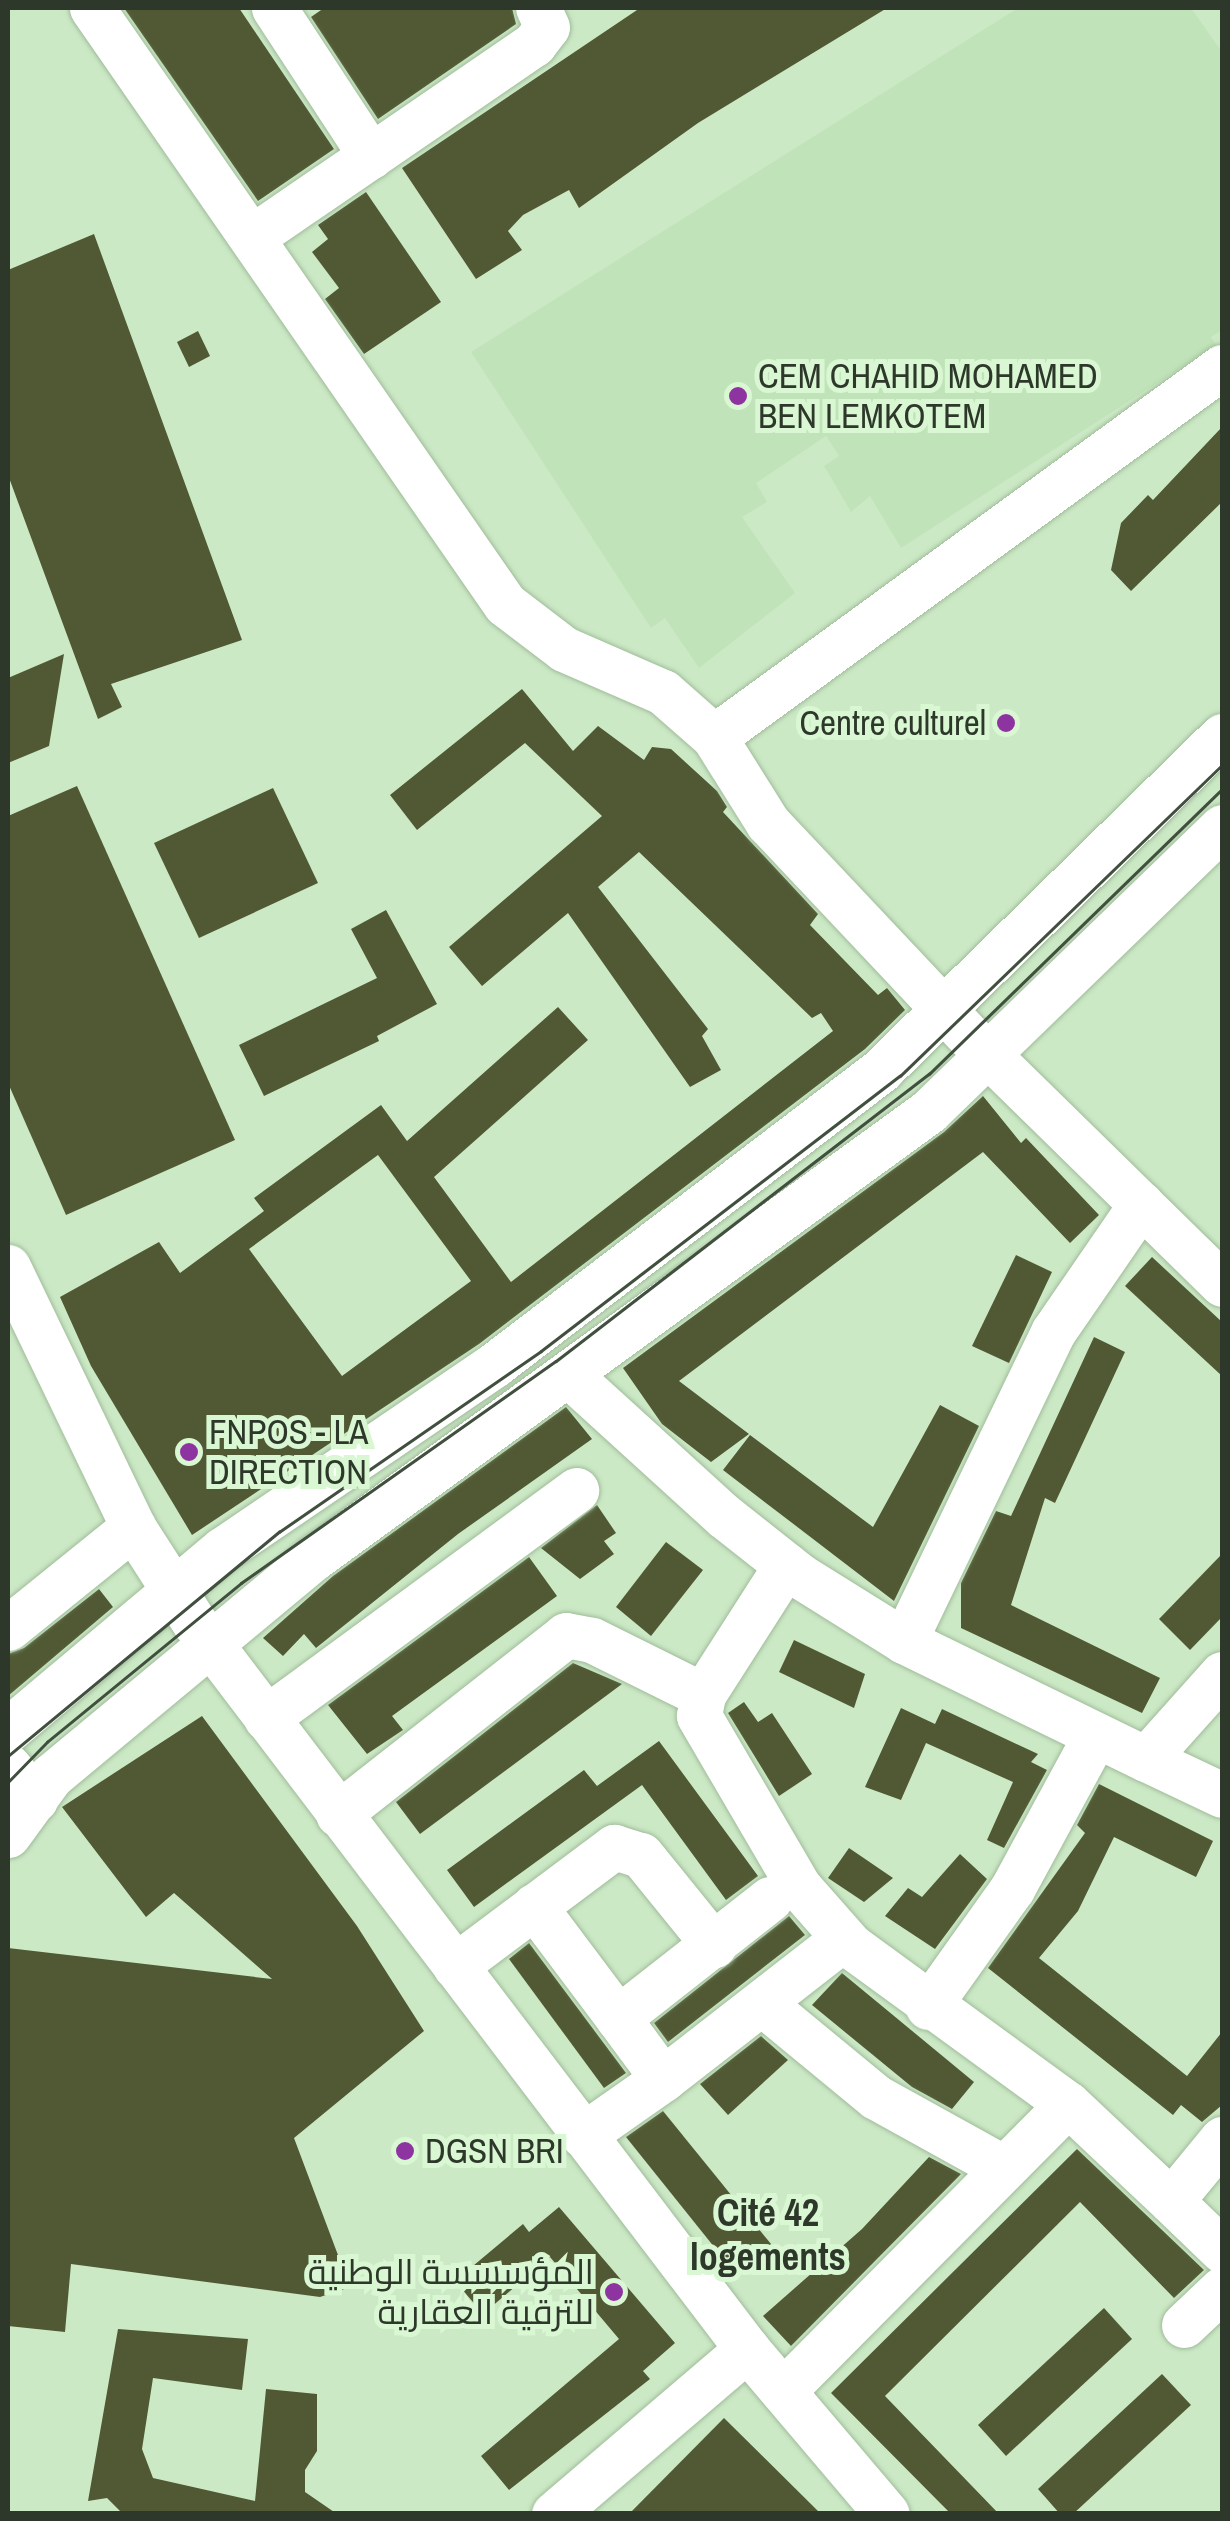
<!DOCTYPE html>
<meta charset="utf-8">
<style>
body{margin:0}
#map{position:relative;width:1230px;height:2521px;overflow:hidden;background:#cce9c6;font-family:"Archivo Narrow",Cairo,sans-serif}
div>[style]{position:absolute}
.built>*{inset:0;background:#c0e3b9}
.building>*{inset:0;background:#505934}
.roads{filter:drop-shadow(0 0 2px #a0bc9a) drop-shadow(0 0 2px #a0bc9a)}
.minor>*{height:45px;margin:-22.5px;padding:0 22.5px;transform-origin:22.5px;border-radius:22.5px;background:#fff}
.tram>*{height:2.5px;margin:-1.25px;padding:0 1.25px;transform-origin:1.25px;border-radius:1.25px;background:#414f3e}
.dots>*{width:28px;height:28px;translate:-50% -50%;box-sizing:border-box;border:5px solid #d9f7d3;border-radius:50%}
span{translate:-50% -50%;white-space:nowrap;text-align:center;line-height:1.15;-webkit-text-stroke:10px #d9f7d3;paint-order:stroke}
.poi-label{font-size:35px;color:#2d382a}
.left{translate:0 -50%;text-align:left}
.right{translate:-100% -50%;text-align:right}
.neighbourhood-label{font-size:38px;color:#2d382a;font-weight:700}
.frame{position:absolute;inset:0;border:10px solid #2d382a;pointer-events:none}
</style>
<div id="map">
<div class="built">
<i style="clip-path:polygon(1018px 8px,1191px 8px,1222px 52px,1222px 330px,1211px 337px,1216px 345px,901px 548px,870px 496px,851px 512px,824px 466px,839px 456px,826px 436px,756px 483px,767px 502px,742px 517px,795px 593px,699px 668px,665px 618px,651px 628px,471px 352px)"></i>
</div>
<div class="building">
<i style="clip-path:polygon(124px 8px,239px 8px,334px 149px,258px 201px)"></i>
<i style="clip-path:polygon(324px 8px,512px 8px,516px 24px,378px 119px,311px 17px)"></i>
<i style="clip-path:polygon(640px 8px,887px 8px,698px 123px,579px 208px,569px 190px,523px 215px,508px 231px,522px 250px,476px 279px,402px 168px)"></i>
<i style="clip-path:polygon(366px 192px,441px 302px,364px 354px,325px 299px,339px 288px,312px 252px,328px 239px,318px 225px)"></i>
<i style="clip-path:polygon(94px 234px,242px 640px,111px 684px,122px 707px,98px 719px,8px 475px,8px 270px)"></i>
<i style="clip-path:polygon(198px 331px,210px 356px,189px 367px,177px 342px)"></i>
<i style="clip-path:polygon(1222px 427px,1222px 502px,1131px 591px,1111px 570px,1121px 523px,1148px 495px,1153px 500px)"></i>
<i style="clip-path:polygon(64px 654px,49px 746px,8px 763px,8px 678px)"></i>
<i style="clip-path:polygon(evenodd,522px 689px,573px 751px,598px 726px,644px 760px,652px 747px,671px 749px,717px 791px,727px 807px,723px 812px,818px 914px,810px 925px,878px 995px,887px 988px,905px 1010px,865px 1049px,479px 1344px,192px 1535px,91px 1366px,60px 1297px,159px 1242px,180px 1273px,264px 1211px,254px 1198px,381px 1105px,407px 1141px,558px 1007px,588px 1040px,434px 1177px,511px 1282px,833px 1031px,821px 1013px,812px 1018px,639px 852px,598px 887px,708px 1029px,702px 1036px,721px 1070px,690px 1087px,568px 913px,482px 986px,449px 947px,602px 816px,525px 743px,417px 830px,390px 795px,522px 689px,378px 1155px,471px 1281px,342px 1376px,249px 1249px,378px 1155px)"></i>
<i style="clip-path:polygon(77px 786px,235px 1140px,66px 1215px,8px 1083px,8px 816px)"></i>
<i style="clip-path:polygon(273px 788px,318px 883px,199px 938px,154px 843px)"></i>
<i style="clip-path:polygon(386px 910px,437px 1004px,377px 1036px,379px 1041px,264px 1096px,239px 1045px,377px 978px,351px 929px)"></i>
<i style="clip-path:polygon(983px 1096px,1021px 1143px,1026px 1138px,1099px 1215px,1070px 1243px,983px 1152px,679px 1381px,749px 1434px,711px 1462px,662px 1424px,623px 1368px,944px 1132px)"></i>
<i style="clip-path:polygon(1016px 1255px,1052px 1272px,1009px 1363px,972px 1346px)"></i>
<i style="clip-path:polygon(1152px 1257px,1222px 1322px,1222px 1376px,1125px 1286px)"></i>
<i style="clip-path:polygon(1094px 1337px,1125px 1352px,1055px 1503px,1045px 1498px,1011px 1605px,1160px 1678px,1142px 1713px,961px 1628px,961px 1583px,996px 1511px,1011px 1516px)"></i>
<i style="clip-path:polygon(940px 1405px,979px 1426px,894px 1601px,723px 1470px,750px 1435px,873px 1527px)"></i>
<i style="clip-path:polygon(566px 1407px,592px 1439px,458px 1534px,316px 1648px,304px 1634px,283px 1656px,263px 1638px,333px 1576px)"></i>
<i style="clip-path:polygon(597px 1505px,616px 1533px,604px 1541px,614px 1554px,580px 1579px,541px 1548px)"></i>
<i style="clip-path:polygon(666px 1542px,703px 1570px,651px 1636px,616px 1607px)"></i>
<i style="clip-path:polygon(1222px 1554px,1222px 1617px,1190px 1650px,1159px 1619px)"></i>
<i style="clip-path:polygon(529px 1557px,557px 1596px,392px 1716px,403px 1730px,367px 1754px,328px 1705px)"></i>
<i style="clip-path:polygon(99px 1589px,113px 1607px,8px 1696px,8px 1654px,24px 1648px)"></i>
<i style="clip-path:polygon(794px 1640px,865px 1674px,854px 1708px,779px 1672px)"></i>
<i style="clip-path:polygon(573px 1663px,622px 1684px,420px 1834px,396px 1802px)"></i>
<i style="clip-path:polygon(744px 1702px,758px 1722px,772px 1713px,812px 1774px,779px 1796px,728px 1713px)"></i>
<i style="clip-path:polygon(901px 1708px,935px 1724px,942px 1709px,1038px 1754px,1031px 1762px,1047px 1770px,1004px 1848px,987px 1840px,1013px 1782px,926px 1743px,901px 1800px,865px 1787px)"></i>
<i style="clip-path:polygon(202px 1716px,357px 1926px,424px 2031px,294px 2138px,350px 2287px,320px 2297px,71px 2264px,65px 2332px,8px 2326px,8px 1948px,272px 1979px,174px 1893px,146px 1917px,62px 1807px)"></i>
<i style="clip-path:polygon(659px 1741px,758px 1876px,726px 1900px,642px 1785px,474px 1907px,447px 1870px,584px 1770px,597px 1786px)"></i>
<i style="clip-path:polygon(1099px 1784px,1213px 1841px,1196px 1877px,1114px 1837px,1078px 1911px,1039px 1958px,1187px 2076px,1222px 2032px,1222px 2105px,1202px 2122px,1181px 2105px,1173px 2115px,988px 1968px,1085px 1833px,1077px 1825px)"></i>
<i style="clip-path:polygon(849px 1848px,893px 1878px,864px 1902px,828px 1878px)"></i>
<i style="clip-path:polygon(960px 1854px,987px 1879px,935px 1949px,885px 1916px,908px 1888px,922px 1897px)"></i>
<i style="clip-path:polygon(789px 1916px,805px 1935px,668px 2042px,654px 2023px)"></i>
<i style="clip-path:polygon(529px 1943px,626px 2073px,604px 2088px,509px 1959px)"></i>
<i style="clip-path:polygon(842px 1973px,974px 2082px,952px 2109px,912px 2087px,812px 2005px)"></i>
<i style="clip-path:polygon(761px 2036px,788px 2060px,728px 2115px,700px 2084px)"></i>
<i style="clip-path:polygon(663px 2111px,771px 2244px,735px 2273px,626px 2137px)"></i>
<i style="clip-path:polygon(1077px 2149px,1204px 2270px,1174px 2298px,1080px 2202px,885px 2396px,999px 2514px,951px 2514px,831px 2393px)"></i>
<i style="clip-path:polygon(929px 2157px,961px 2174px,791px 2346px,763px 2316px,862px 2229px)"></i>
<i style="clip-path:polygon(559px 2207px,675px 2343px,643px 2371px,650px 2379px,509px 2490px,481px 2456px,619px 2339px,550px 2257px,483px 2314px,455px 2281px,523px 2224px,529px 2232px)"></i>
<i style="clip-path:polygon(1104px 2308px,1132px 2339px,1006px 2456px,978px 2425px)"></i>
<i style="clip-path:polygon(118px 2329px,248px 2339px,242px 2390px,153px 2378px,142px 2449px,153px 2478px,255px 2501px,266px 2389px,317px 2394px,317px 2451px,305px 2470px,305px 2492px,337px 2514px,123px 2514px,107px 2498px,88px 2501px)"></i>
<i style="clip-path:polygon(1162px 2374px,1191px 2405px,1073px 2514px,1060px 2514px,1038px 2489px)"></i>
<i style="clip-path:polygon(724px 2418px,821px 2514px,629px 2514px)"></i>
</div>
<div class="roads">
<div class="minor">
<i style="left:92px;top:8px;width:725px;rotate:55.28deg"></i>
<i style="left:505px;top:604px;width:74px;rotate:37.3deg"></i>
<i style="left:564px;top:649px;width:108px;rotate:23.5deg"></i>
<i style="left:663px;top:692px;width:68px;rotate:41.4deg"></i>
<i style="left:274px;top:8px;width:177px;rotate:56.8deg"></i>
<i style="left:252px;top:237px;width:342px;rotate:-34.4deg"></i>
<i style="left:534px;top:44px;width:21px;rotate:-53deg"></i>
<i style="left:547px;top:27px;width:21px;rotate:-115deg"></i>
<i style="left:1222px;top:367px;width:628px;rotate:143.93deg"></i>
<i style="left:714px;top:737px;width:102px;rotate:57.9deg"></i>
<i style="left:768px;top:823px;width:294px;rotate:46.7deg"></i>
<i style="left:970px;top:1037px;width:353px;rotate:44.4deg"></i>
<i style="left:1141px;top:1204px;width:155px;rotate:124.5deg"></i>
<i style="left:1053px;top:1332px;width:343px;rotate:115.7deg"></i>
<i style="left:904px;top:1641px;width:269px;rotate:26deg"></i>
<i style="left:8px;top:1267px;width:288px;rotate:64.3deg"></i>
<i style="left:133px;top:1527px;width:113px;rotate:57.3deg"></i>
<i style="left:194px;top:1622px;width:913px;rotate:52.74deg"></i>
<i style="left:747px;top:2349px;width:216px;rotate:49.7deg"></i>
<i style="left:570px;top:1376px;width:208px;rotate:42.3deg"></i>
<i style="left:724px;top:1516px;width:97px;rotate:38.3deg"></i>
<i style="left:800px;top:1576px;width:123px;rotate:32deg"></i>
<i style="left:786px;top:1565px;width:154px;rotate:122.6deg"></i>
<i style="left:703px;top:1695px;width:21px;rotate:101deg"></i>
<i style="left:699px;top:1716px;width:198px;rotate:59.7deg"></i>
<i style="left:799px;top:1887px;width:79px;rotate:48.6deg"></i>
<i style="left:851px;top:1946px;width:268px;rotate:36.1deg"></i>
<i style="left:1068px;top:2104px;width:141px;rotate:43.3deg"></i>
<i style="left:8px;top:1628px;width:161px;rotate:-38.9deg"></i>
<i style="left:1222px;top:1674px;width:114px;rotate:131.8deg"></i>
<i style="left:1146px;top:1759px;width:84px;rotate:25.3deg"></i>
<i style="left:266px;top:1718px;width:385px;rotate:-36.3deg"></i>
<i style="left:8px;top:1730px;width:280px;rotate:-40.1deg"></i>
<i style="left:222px;top:1550px;width:329px;rotate:-34.2deg"></i>
<i style="left:494px;top:1365px;width:488px;rotate:-37.3deg"></i>
<i style="left:882px;top:1069px;width:476px;rotate:-44.4deg"></i>
<i style="left:8px;top:1766px;width:43px;rotate:50.7deg"></i>
<i style="left:338px;top:1814px;width:290px;rotate:-38.1deg"></i>
<i style="left:566px;top:1635px;width:26px;rotate:11deg"></i>
<i style="left:592px;top:1640px;width:124px;rotate:26.4deg"></i>
<i style="left:8px;top:1835px;width:73px;rotate:-53.9deg"></i>
<i style="left:51px;top:1776px;width:343px;rotate:-39.7deg"></i>
<i style="left:315px;top:1557px;width:759px;rotate:-35.99deg"></i>
<i style="left:929px;top:1111px;width:408px;rotate:-44.1deg"></i>
<i style="left:534px;top:1906px;width:140px;rotate:53.1deg"></i>
<i style="left:455px;top:1966px;width:199px;rotate:-36.8deg"></i>
<i style="left:614px;top:1847px;width:28px;rotate:17deg"></i>
<i style="left:641px;top:1855px;width:116px;rotate:51deg"></i>
<i style="left:763px;top:2004px;width:146px;rotate:39.5deg"></i>
<i style="left:876px;top:2097px;width:146px;rotate:29deg"></i>
<i style="left:928px;top:2007px;width:145px;rotate:-54.6deg"></i>
<i style="left:1012px;top:1889px;width:174px;rotate:-61.5deg"></i>
<i style="left:663px;top:2079px;width:228px;rotate:-37.9deg"></i>
<i style="left:583px;top:2135px;width:98px;rotate:-35deg"></i>
<i style="left:663px;top:2079px;width:76px;rotate:-126.4deg"></i>
<i style="left:618px;top:2018px;width:193px;rotate:-38.1deg"></i>
<i style="left:1222px;top:2139px;width:80px;rotate:129.4deg"></i>
<i style="left:1171px;top:2201px;width:71px;rotate:43.9deg"></i>
<i style="left:1184px;top:2325px;width:52px;rotate:-43.5deg"></i>
<i style="left:783px;top:2391px;width:404px;rotate:-45.2deg"></i>
<i style="left:554px;top:2514px;width:254px;rotate:-40.5deg"></i>
</div>
</div>
<div class="tram">
<i style="left:8px;top:1756px;width:352px;rotate:-39.6deg"></i>
<i style="left:279px;top:1532px;width:318px;rotate:-34.6deg"></i>
<i style="left:541px;top:1351px;width:452px;rotate:-37.5deg"></i>
<i style="left:900px;top:1076px;width:448px;rotate:-44deg"></i>
<i style="left:8px;top:1782px;width:56px;rotate:-45.7deg"></i>
<i style="left:47px;top:1742px;width:251px;rotate:-39.3deg"></i>
<i style="left:241px;top:1583px;width:385px;rotate:-35.2deg"></i>
<i style="left:556px;top:1361px;width:471px;rotate:-37.6deg"></i>
<i style="left:929px;top:1074px;width:409px;rotate:-44.2deg"></i>
</div>
<div class="dots">
<i style="left:738px;top:396px;background:#8d34a0"></i>
<i style="left:1006px;top:723px;background:#8d34a0"></i>
<i style="left:189px;top:1452px;background:#8d34a0"></i>
<i style="left:405px;top:2151px;background:#8d34a0"></i>
<i style="left:614px;top:2292px;background:#8d34a0"></i>
</div>
<div class="poi-label">
<span class="left" style="left:758px;top:396px">CEM CHAHID MOHAMED<br>BEN LEMKOTEM</span>
<span class="right" style="left:986px;top:723px">Centre culturel</span>
<span class="left" style="left:209px;top:1452px">FNPOS - LA<br>DIRECTION</span>
<span class="left" style="left:425px;top:2151px">DGSN BRI</span>
<span class="right" style="left:594px;top:2292px">المؤسسسة الوطنية<br>للترقية العقارية</span>
</div>
<div class="neighbourhood-label">
<span style="left:768px;top:2235px">Cité 42<br>logements</span>
</div>
<div class="frame"></div>
</div>
